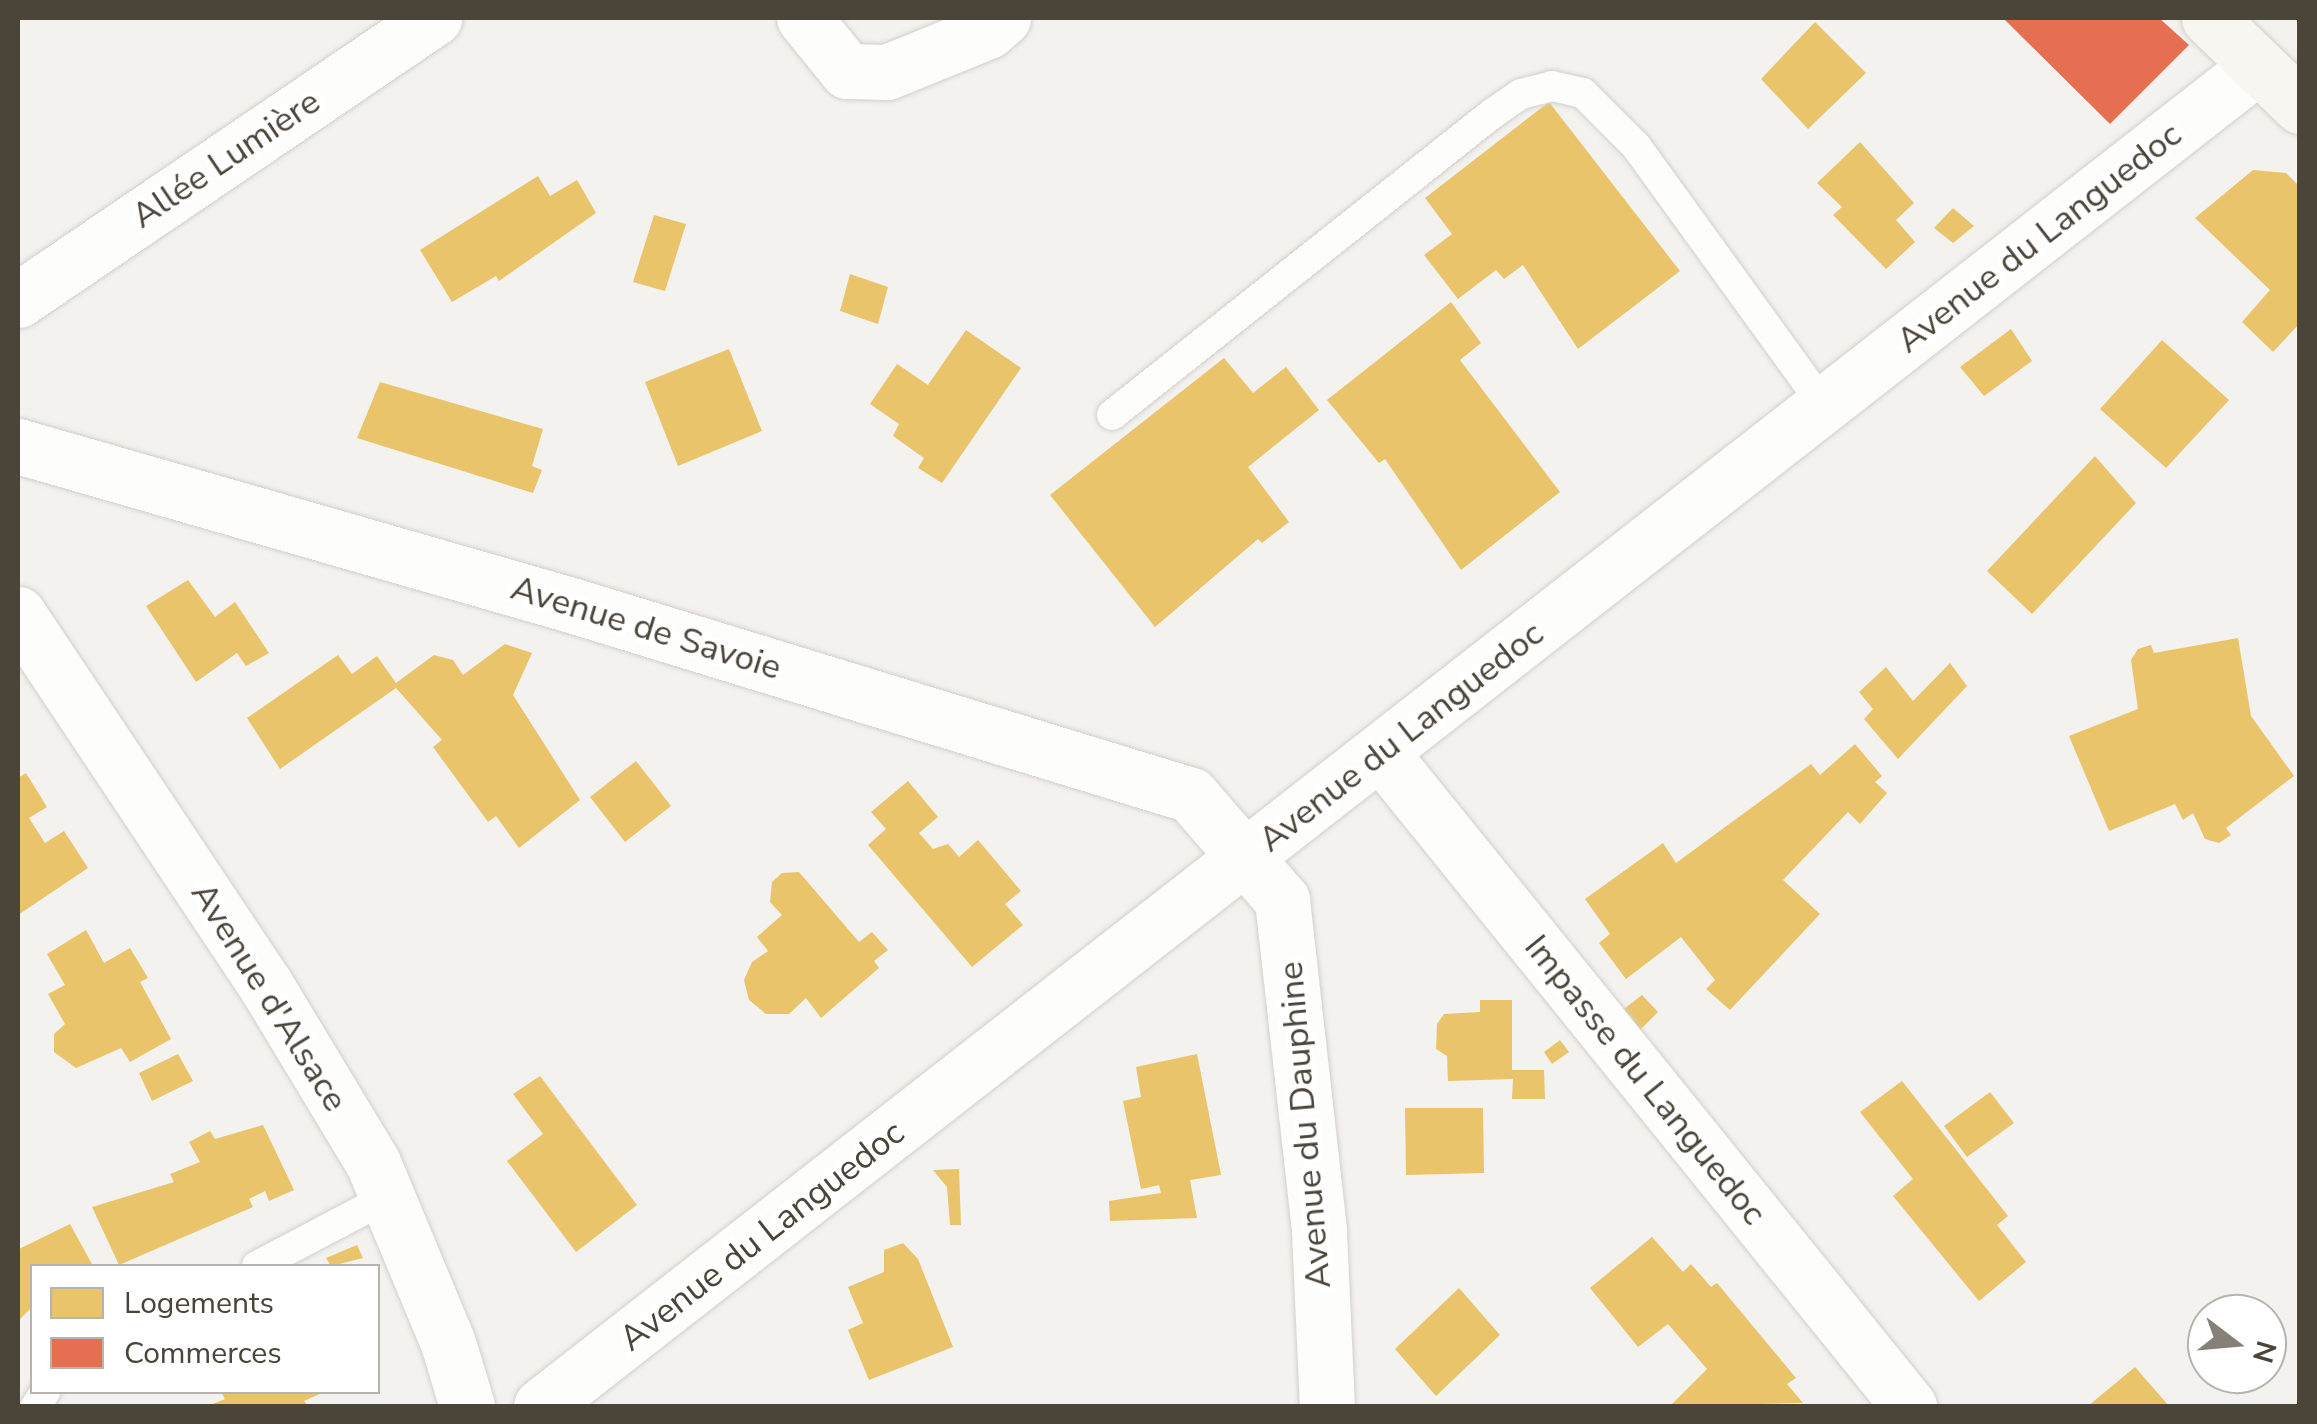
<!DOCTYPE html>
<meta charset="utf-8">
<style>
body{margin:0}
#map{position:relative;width:2317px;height:1424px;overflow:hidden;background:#f4f2ee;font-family:"Nunito Sans",sans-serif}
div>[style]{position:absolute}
.homes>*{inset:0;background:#e9c46a}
.shops>*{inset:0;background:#e76f51}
.roads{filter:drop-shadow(0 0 2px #d2d0cb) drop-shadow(0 0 2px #d2d0cb)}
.lane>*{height:30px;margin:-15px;padding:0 15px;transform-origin:15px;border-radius:15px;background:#fdfdfc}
.street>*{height:55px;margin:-27.5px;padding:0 27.5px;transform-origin:27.5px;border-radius:27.5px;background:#fdfdfc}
.secondary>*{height:55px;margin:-27.5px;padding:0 27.5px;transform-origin:27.5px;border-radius:27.5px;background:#f7f6f1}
span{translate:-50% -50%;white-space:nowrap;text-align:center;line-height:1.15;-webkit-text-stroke:10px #fff;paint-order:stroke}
.street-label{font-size:35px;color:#4b4439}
.frame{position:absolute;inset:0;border:20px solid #4b4439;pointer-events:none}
.legend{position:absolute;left:30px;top:1264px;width:350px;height:130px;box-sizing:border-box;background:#fff;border:2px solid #b7b4b0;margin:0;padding:12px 18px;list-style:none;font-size:30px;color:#4b4439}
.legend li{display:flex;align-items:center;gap:20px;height:50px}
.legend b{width:50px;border:2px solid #b7b4b0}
.north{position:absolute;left:2187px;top:1294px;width:100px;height:100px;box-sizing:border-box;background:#fff;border:2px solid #b7b4b0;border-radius:50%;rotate:106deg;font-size:28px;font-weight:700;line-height:40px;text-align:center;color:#4b4439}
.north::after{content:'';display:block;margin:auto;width:35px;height:45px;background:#868178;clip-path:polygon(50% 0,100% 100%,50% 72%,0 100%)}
</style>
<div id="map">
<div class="homes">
<i style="clip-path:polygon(1815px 22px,1866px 73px,1808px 129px,1761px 79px)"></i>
<i style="clip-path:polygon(1549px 102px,1680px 271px,1578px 349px,1523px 265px,1504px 279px,1496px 270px,1458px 299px,1424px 255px,1452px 234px,1425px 198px)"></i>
<i style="clip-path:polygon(1860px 142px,1914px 203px,1896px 220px,1915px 242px,1886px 269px,1833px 215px,1842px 207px,1817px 183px)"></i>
<i style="clip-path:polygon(2253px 170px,2286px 173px,2300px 187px,2300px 323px,2273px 352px,2242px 322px,2270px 290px,2195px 218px)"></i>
<i style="clip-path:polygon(538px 176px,550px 196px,577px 180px,596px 213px,499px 281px,496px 276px,452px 302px,420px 250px)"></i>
<i style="clip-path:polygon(1953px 208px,1974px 226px,1953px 243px,1934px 228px)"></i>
<i style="clip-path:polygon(654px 215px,686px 224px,665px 291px,633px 282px)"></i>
<i style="clip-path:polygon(850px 274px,888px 287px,878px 324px,840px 311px)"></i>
<i style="clip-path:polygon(1451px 302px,1481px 343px,1460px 360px,1560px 492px,1461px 570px,1385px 459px,1379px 463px,1327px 400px)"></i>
<i style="clip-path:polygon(2011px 329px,2032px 361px,1984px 396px,1960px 367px)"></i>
<i style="clip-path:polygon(966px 330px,1021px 368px,942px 483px,918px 468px,924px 458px,893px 436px,899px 424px,870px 404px,897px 364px,928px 385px)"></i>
<i style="clip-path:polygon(2162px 340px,2229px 400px,2166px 468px,2100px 409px)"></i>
<i style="clip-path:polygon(729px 349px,762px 431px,678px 466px,645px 382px)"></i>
<i style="clip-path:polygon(1224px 358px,1253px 393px,1286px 367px,1319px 410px,1248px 467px,1289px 522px,1262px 543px,1258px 539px,1155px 627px,1050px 495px)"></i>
<i style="clip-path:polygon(380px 382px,543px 429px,532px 466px,542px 470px,533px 493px,357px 438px)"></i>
<i style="clip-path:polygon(2095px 456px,2136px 503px,2032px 614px,1987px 571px)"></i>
<i style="clip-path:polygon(188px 580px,215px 617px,235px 602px,269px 653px,246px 666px,237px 653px,196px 682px,146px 606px)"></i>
<i style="clip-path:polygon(2238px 638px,2251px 716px,2294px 776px,2226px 828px,2231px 835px,2219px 843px,2205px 839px,2193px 813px,2183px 820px,2175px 804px,2109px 831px,2069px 736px,2138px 709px,2131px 660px,2138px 649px,2151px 645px,2154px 653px)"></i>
<i style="clip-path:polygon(505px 644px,532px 653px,513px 695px,580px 800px,519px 848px,496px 816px,488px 822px,433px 747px,442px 740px,396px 688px,280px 769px,247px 718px,338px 655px,352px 674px,377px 656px,396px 683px,434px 655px,453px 660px,463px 675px)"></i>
<i style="clip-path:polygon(1950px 663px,1967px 686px,1898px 759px,1864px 719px,1873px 709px,1859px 692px,1886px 667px,1913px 701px)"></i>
<i style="clip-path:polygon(1855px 744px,1882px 776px,1875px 782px,1887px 793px,1860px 824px,1848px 812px,1783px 880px,1820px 914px,1730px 1010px,1706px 989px,1715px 980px,1681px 937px,1626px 979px,1599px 943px,1610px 934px,1585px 899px,1663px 843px,1676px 863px,1811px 764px,1820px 775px)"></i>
<i style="clip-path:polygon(636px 761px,671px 806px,625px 842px,590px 797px)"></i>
<i style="clip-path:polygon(26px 773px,47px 807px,29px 818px,45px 843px,64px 831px,88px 868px,18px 915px,18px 778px)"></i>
<i style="clip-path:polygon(908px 781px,938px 817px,919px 833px,933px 849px,948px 844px,959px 857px,978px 840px,1021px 891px,1005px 904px,1023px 925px,972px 967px,868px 845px,886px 829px,871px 812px)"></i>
<i style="clip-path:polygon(799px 872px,859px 942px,872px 932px,888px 950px,874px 961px,879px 968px,821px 1018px,806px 998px,789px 1014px,766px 1014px,749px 1000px,744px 980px,752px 962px,768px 951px,757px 937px,782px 915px,770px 902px,772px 882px,782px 873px)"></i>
<i style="clip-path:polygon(86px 930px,104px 963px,130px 948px,148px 978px,140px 982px,171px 1039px,130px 1062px,121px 1048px,76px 1068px,54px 1052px,54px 1034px,65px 1024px,48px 994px,65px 985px,47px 954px)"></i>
<i style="clip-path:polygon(1642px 995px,1658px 1012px,1631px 1039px,1615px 1016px)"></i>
<i style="clip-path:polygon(1480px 1000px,1512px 1000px,1512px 1070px,1544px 1070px,1545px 1099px,1512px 1099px,1513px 1079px,1448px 1081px,1447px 1056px,1436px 1049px,1437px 1024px,1444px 1014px,1480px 1012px)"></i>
<i style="clip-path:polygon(1560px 1040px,1569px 1052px,1552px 1064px,1544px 1052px)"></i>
<i style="clip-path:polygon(178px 1054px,193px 1081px,152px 1101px,139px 1073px)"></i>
<i style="clip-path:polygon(1197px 1054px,1221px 1175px,1190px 1180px,1197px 1218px,1110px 1221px,1109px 1201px,1161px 1193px,1159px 1185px,1141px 1189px,1123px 1101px,1141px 1097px,1136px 1067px)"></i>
<i style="clip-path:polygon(540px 1076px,637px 1205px,576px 1252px,507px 1161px,543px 1134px,513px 1094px)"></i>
<i style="clip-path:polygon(1902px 1081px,2008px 1216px,1997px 1225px,2026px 1262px,1979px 1301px,1893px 1196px,1913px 1179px,1860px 1112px)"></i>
<i style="clip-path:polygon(1990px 1092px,2014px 1123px,1967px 1157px,1944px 1126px)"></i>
<i style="clip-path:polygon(1405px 1108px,1483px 1108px,1484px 1173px,1406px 1175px)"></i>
<i style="clip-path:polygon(263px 1125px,294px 1190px,269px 1201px,265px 1191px,249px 1199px,253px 1207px,119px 1265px,92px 1207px,174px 1182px,170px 1174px,200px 1162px,189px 1142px,210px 1131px,215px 1139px)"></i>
<i style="clip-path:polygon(959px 1169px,961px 1225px,950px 1225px,947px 1187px,933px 1170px)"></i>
<i style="clip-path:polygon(70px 1224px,93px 1266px,32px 1266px,32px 1307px,18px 1321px,19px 1249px)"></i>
<i style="clip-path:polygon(1652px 1237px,1683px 1272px,1691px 1264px,1711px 1287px,1717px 1283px,1796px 1378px,1787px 1384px,1803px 1403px,1670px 1406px,1707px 1369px,1668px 1324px,1638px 1347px,1590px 1288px)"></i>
<i style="clip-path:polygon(903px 1243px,918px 1259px,953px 1347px,869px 1380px,848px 1330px,863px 1323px,848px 1287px,884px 1272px,884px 1250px)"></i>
<i style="clip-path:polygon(357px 1245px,363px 1258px,331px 1266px,326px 1258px)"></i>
<i style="clip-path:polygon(1459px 1288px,1500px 1335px,1436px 1396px,1395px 1349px)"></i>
<i style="clip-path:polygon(2135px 1367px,2169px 1406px,2088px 1406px)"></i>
<i style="clip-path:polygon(221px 1392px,324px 1392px,304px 1401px,308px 1406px,208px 1406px,225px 1399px)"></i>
</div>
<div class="shops">
<i style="clip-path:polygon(2003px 18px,2159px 18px,2189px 45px,2110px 124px)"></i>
</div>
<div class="roads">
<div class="lane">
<i style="left:1112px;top:415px;width:485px;rotate:-38.4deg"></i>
<i style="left:1492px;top:114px;width:35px;rotate:-35deg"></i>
<i style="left:1521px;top:94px;width:32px;rotate:-14deg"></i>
<i style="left:1552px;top:86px;width:32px;rotate:13deg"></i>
<i style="left:1583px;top:93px;width:75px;rotate:45deg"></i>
<i style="left:1636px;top:146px;width:321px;rotate:54.1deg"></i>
<i style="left:257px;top:1266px;width:146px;rotate:-27.8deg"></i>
<i style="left:36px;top:1406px;width:17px;rotate:-57deg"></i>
</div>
<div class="street">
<i style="left:804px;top:18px;width:68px;rotate:50.9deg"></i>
<i style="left:847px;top:71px;width:40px;rotate:1.4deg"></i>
<i style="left:887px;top:72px;width:109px;rotate:-22.1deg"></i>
<i style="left:988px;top:31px;width:20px;rotate:-41deg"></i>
<i style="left:18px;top:300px;width:503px;rotate:-34.13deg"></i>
<i style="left:18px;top:446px;width:575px;rotate:16.04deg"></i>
<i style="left:571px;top:605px;width:648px;rotate:17.04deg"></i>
<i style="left:1191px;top:795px;width:139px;rotate:49.1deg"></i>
<i style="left:1282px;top:900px;width:334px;rotate:83.6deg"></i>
<i style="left:1319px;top:1232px;width:174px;rotate:87.4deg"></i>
<i style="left:18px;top:614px;width:445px;rotate:56.3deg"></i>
<i style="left:265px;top:984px;width:209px;rotate:58.9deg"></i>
<i style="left:373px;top:1163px;width:195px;rotate:67.4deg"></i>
<i style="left:448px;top:1343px;width:66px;rotate:73.2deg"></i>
<i style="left:1381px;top:753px;width:840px;rotate:51.04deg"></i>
<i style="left:541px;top:1406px;width:2178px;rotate:-37.97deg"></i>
</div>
<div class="secondary">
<i style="left:2209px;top:18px;width:127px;rotate:44deg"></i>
</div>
</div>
<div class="street-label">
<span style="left:226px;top:159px;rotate:-34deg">Allée Lumière</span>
<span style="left:2039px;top:238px;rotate:-38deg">Avenue du Languedoc</span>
<span style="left:646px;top:628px;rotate:17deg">Avenue de Savoie</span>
<span style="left:1401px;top:737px;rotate:-38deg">Avenue du Languedoc</span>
<span style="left:269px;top:997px;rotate:58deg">Avenue d'Alsace</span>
<span style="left:1645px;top:1080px;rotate:51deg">Impasse du Languedoc</span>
<span style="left:1305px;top:1125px;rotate:-95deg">Avenue du Dauphine</span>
<span style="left:762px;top:1236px;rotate:-38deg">Avenue du Languedoc</span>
</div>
<div class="frame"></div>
<ul class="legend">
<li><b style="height:28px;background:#e9c46a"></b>Logements</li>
<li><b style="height:28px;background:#e76f51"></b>Commerces</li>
</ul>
<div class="north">N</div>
</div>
